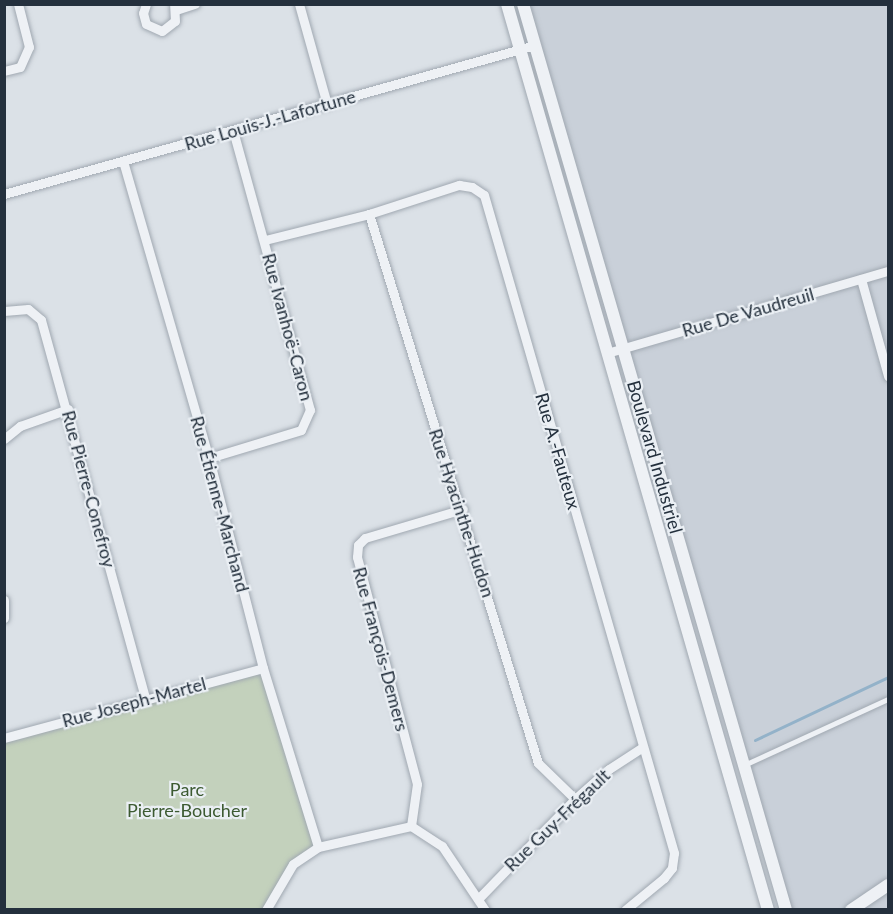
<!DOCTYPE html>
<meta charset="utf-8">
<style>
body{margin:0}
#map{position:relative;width:893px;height:914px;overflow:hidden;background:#dbe1e7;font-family:Lato,sans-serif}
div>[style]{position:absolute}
.built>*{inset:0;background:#c9d0d9}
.green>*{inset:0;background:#c3d1bc}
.stream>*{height:3px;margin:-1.5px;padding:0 1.5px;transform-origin:1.5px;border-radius:1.5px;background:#93b2c9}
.roads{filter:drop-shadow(0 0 2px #a0a8b1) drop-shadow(0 0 2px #a0a8b1)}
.service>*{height:4.5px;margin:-2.25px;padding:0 2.25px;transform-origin:2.25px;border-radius:2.25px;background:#eef1f5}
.minor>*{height:9px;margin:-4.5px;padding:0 4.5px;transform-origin:4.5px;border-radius:4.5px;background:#eef1f5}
.tertiary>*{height:12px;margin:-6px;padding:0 6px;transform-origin:6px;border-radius:6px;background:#eef1f5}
span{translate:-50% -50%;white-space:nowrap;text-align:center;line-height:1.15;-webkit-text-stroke:4.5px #eaeff4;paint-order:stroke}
.street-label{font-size:18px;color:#24303d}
.park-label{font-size:18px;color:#3c5a31}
.frame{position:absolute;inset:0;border:6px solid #24303d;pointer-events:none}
</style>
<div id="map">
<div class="built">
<i style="clip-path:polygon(528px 5px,888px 5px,888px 909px,789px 909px)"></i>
</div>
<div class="green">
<i style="clip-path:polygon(263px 668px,318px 847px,293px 864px,266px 909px,5px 910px,5px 738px)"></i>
</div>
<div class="stream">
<i style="left:755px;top:740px;width:147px;rotate:-25.3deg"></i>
</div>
<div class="roads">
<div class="service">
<i style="left:744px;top:765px;width:158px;rotate:-24.6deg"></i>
</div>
<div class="minor">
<i style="left:146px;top:4px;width:9px;rotate:108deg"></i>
<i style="left:143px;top:13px;width:11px;rotate:75deg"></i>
<i style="left:146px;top:24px;width:17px;rotate:24deg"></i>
<i style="left:162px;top:31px;width:16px;rotate:-38deg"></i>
<i style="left:175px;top:21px;width:17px;rotate:-93deg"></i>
<i style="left:299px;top:4px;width:104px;rotate:74.4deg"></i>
<i style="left:176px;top:10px;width:20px;rotate:-18deg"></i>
<i style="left:4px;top:71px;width:16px;rotate:-14deg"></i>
<i style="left:20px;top:67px;width:22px;rotate:-66deg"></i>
<i style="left:29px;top:47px;width:44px;rotate:-104.3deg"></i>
<i style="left:123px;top:161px;width:309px;rotate:73.9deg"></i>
<i style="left:209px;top:458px;width:217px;rotate:75.6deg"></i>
<i style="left:263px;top:668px;width:187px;rotate:72.9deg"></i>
<i style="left:4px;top:194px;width:552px;rotate:-15.67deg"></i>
<i style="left:369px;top:214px;width:574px;rotate:72.89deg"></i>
<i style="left:538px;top:763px;width:52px;rotate:44.2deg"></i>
<i style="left:265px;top:240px;width:107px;rotate:-14deg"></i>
<i style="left:369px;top:214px;width:95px;rotate:-17.9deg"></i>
<i style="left:459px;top:185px;width:13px;rotate:9deg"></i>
<i style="left:472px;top:187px;width:14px;rotate:34deg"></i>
<i style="left:484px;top:195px;width:685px;rotate:73.89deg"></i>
<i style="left:674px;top:853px;width:15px;rotate:98deg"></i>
<i style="left:672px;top:868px;width:13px;rotate:129deg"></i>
<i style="left:664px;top:878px;width:50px;rotate:140.6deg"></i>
<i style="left:861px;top:279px;width:101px;rotate:74.4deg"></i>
<i style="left:4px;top:311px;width:24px;rotate:-5deg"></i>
<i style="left:28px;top:309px;width:17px;rotate:40deg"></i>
<i style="left:41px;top:320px;width:392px;rotate:74.6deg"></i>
<i style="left:607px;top:353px;width:293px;rotate:-16.3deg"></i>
<i style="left:4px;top:439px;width:21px;rotate:-39deg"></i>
<i style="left:20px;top:426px;width:51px;rotate:-19.5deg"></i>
<i style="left:209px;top:458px;width:96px;rotate:-16.9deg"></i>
<i style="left:301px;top:430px;width:22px;rotate:-66deg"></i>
<i style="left:310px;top:410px;width:290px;rotate:-105.4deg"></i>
<i style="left:4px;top:600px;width:18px;rotate:90deg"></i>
<i style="left:4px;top:738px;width:268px;rotate:-15.1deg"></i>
<i style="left:411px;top:826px;width:42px;rotate:-81.9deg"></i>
<i style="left:417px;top:784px;width:235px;rotate:-104.8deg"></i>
<i style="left:357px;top:557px;width:12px;rotate:-85deg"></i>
<i style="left:358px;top:545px;width:10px;rotate:-45deg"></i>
<i style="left:365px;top:538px;width:102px;rotate:-16.5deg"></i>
<i style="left:478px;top:899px;width:139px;rotate:-45.9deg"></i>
<i style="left:575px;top:799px;width:45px;rotate:-41.4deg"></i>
<i style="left:609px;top:769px;width:38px;rotate:-33deg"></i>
<i style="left:266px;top:910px;width:53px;rotate:-59.6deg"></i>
<i style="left:293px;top:864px;width:30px;rotate:-34deg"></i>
<i style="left:318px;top:847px;width:95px;rotate:-12.7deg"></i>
<i style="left:411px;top:826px;width:37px;rotate:33deg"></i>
<i style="left:442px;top:846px;width:77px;rotate:56.1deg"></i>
</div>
<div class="tertiary">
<i style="left:507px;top:4px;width:943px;rotate:73.93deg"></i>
<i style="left:523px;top:4px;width:943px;rotate:73.81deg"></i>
<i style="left:851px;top:910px;width:45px;rotate:-34deg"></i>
</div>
</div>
<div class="street-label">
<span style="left:270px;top:120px;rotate:-16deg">Rue Louis-J.-Lafortune</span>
<span style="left:748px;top:312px;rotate:-16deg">Rue De Vaudreuil</span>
<span style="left:288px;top:327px;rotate:75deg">Rue Ivanhoë-Caron</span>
<span style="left:558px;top:451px;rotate:74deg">Rue A.-Fauteux</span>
<span style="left:655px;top:457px;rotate:74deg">Boulevard Industriel</span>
<span style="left:89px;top:489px;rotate:75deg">Rue Pierre-Conefroy</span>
<span style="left:220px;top:504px;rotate:75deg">Rue Étienne-Marchand</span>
<span style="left:462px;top:513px;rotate:72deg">Rue Hyacinthe-Hudon</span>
<span style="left:381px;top:649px;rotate:75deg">Rue François-Demers</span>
<span style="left:134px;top:702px;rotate:-15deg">Rue Joseph-Martel</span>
<span style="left:557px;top:820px;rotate:-44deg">Rue Guy-Frégault</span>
</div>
<div class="park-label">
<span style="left:187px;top:800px">Parc<br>Pierre-Boucher</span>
</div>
<div class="frame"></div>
</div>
